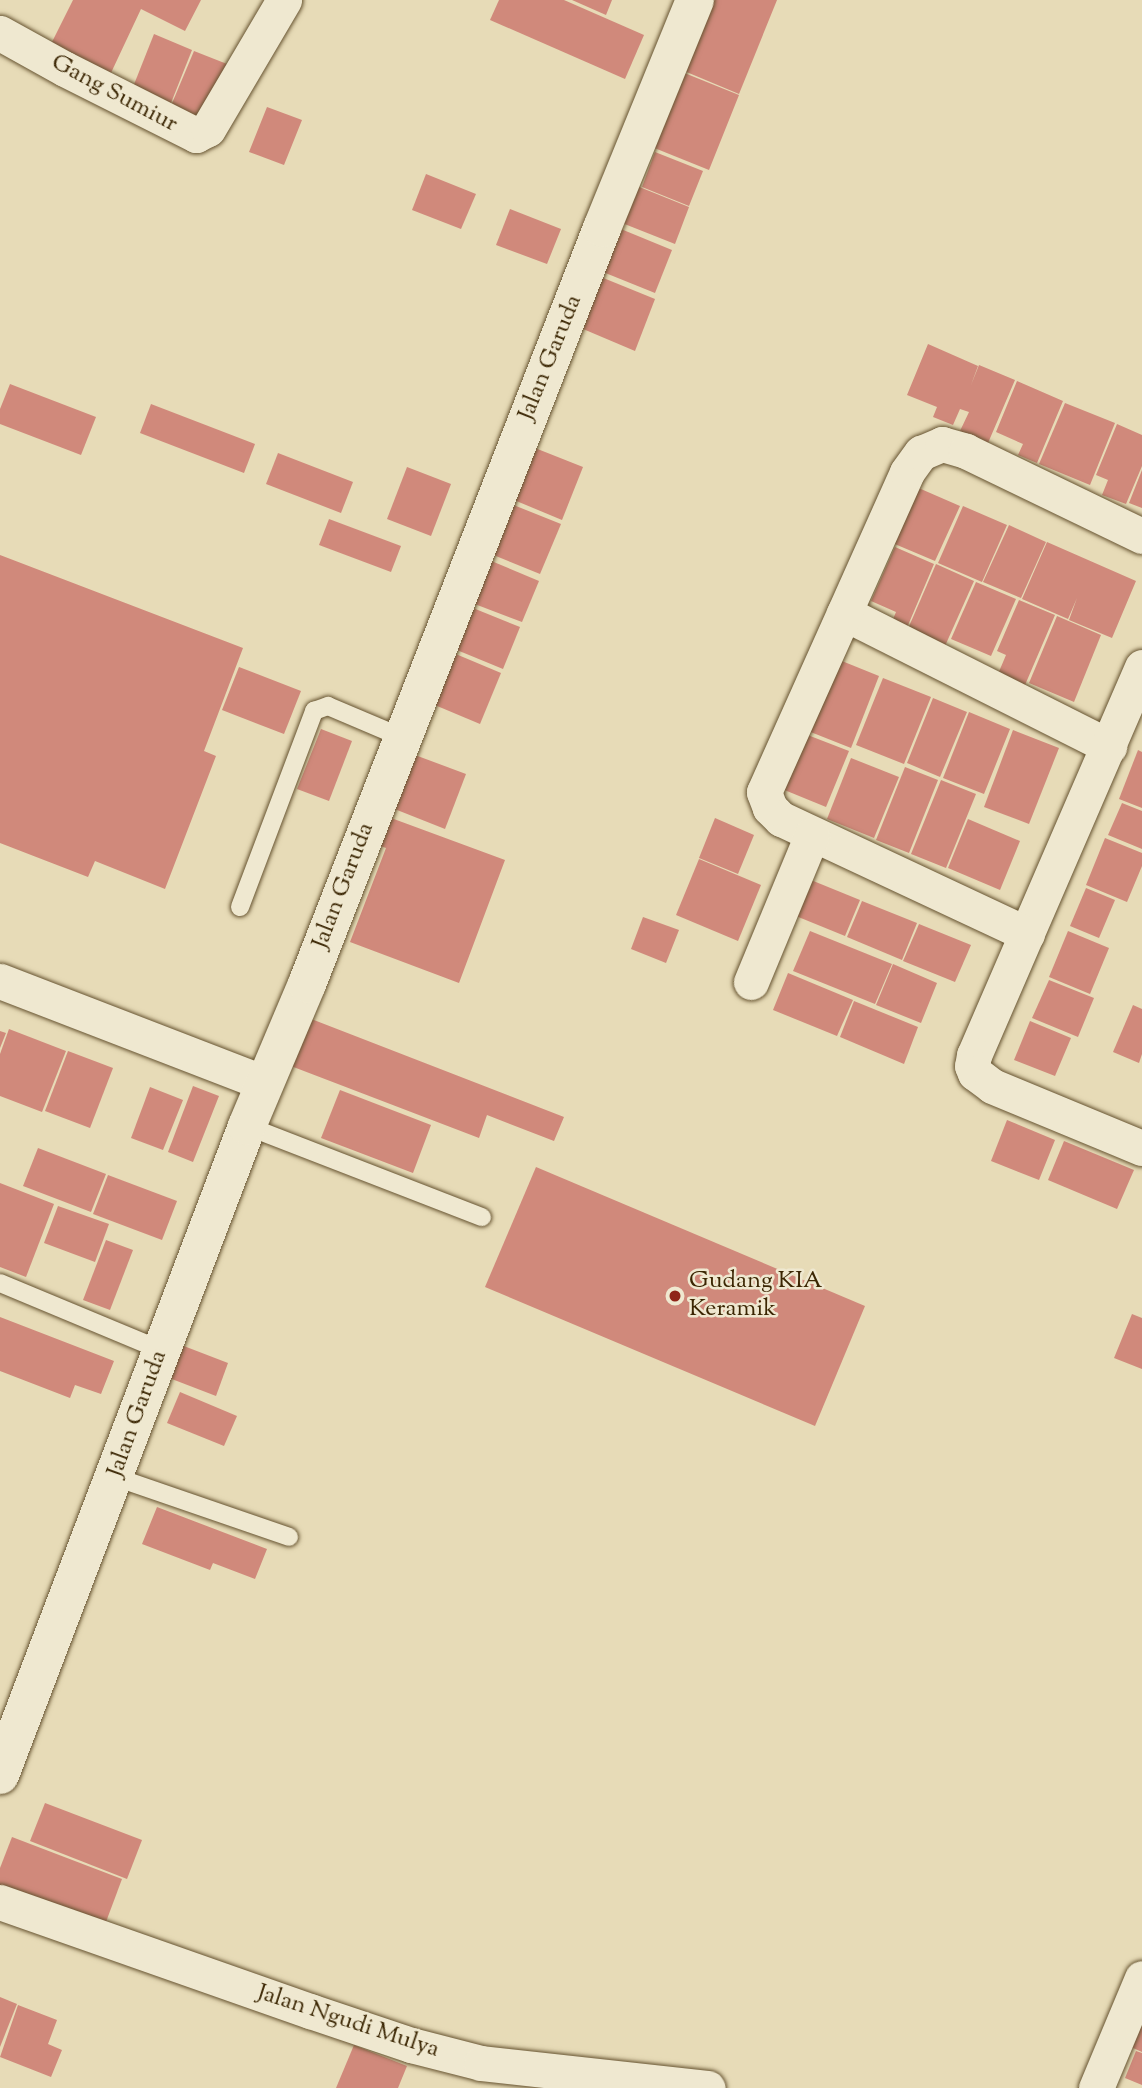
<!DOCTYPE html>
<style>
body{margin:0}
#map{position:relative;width:1142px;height:2088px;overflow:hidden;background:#e7dbb7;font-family:"Sorts Mill Goudy",serif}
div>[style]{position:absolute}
.building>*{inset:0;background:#d0897b}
.roads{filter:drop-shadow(0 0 2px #665330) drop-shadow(0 0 2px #665330)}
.lane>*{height:18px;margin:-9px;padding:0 9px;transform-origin:9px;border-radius:9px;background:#efe8d0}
.street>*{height:35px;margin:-17.5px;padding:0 17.5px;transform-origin:17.5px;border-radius:17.5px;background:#efe8d0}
.secondary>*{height:38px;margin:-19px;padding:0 19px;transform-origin:19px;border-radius:19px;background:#efe8d0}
.dots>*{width:19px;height:19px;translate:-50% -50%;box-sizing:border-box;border:4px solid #efe8d0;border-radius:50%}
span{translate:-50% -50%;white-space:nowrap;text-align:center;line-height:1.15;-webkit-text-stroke:5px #efe8d0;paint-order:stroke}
.street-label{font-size:24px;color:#3b2603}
.poi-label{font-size:24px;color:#3b2603}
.left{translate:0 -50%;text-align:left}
</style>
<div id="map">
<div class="building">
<i style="clip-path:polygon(73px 0,201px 0,185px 31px,141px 9px,110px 75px,50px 46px)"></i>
<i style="clip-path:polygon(499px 0,564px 0,644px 35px,625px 79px,490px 20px)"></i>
<i style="clip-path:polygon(572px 0,612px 0,606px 15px)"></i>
<i style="clip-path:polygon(706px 0,777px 0,739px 94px,677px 68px)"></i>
<i style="clip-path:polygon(154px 34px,192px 50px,169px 108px,131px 92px)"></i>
<i style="clip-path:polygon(194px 51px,227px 64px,203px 122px,170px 108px)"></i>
<i style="clip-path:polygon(677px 70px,739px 95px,709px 170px,647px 145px)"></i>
<i style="clip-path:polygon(267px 107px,302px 120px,284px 165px,249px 152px)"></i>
<i style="clip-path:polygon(655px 152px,703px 171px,689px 206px,642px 187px)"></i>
<i style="clip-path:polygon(426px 174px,476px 194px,461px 229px,412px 210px)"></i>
<i style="clip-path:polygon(632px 184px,689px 207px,675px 244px,617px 221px)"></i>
<i style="clip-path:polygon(510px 209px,561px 229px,547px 264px,496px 245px)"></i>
<i style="clip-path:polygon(616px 227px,672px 250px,655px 293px,598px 270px)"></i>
<i style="clip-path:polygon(596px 275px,655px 299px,635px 351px,576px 326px)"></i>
<i style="clip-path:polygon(928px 344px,978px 366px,971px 385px,979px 365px,1015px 380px,988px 443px,960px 431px,969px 412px,960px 409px,953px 425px,933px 417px,937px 407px,907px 395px)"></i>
<i style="clip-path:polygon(1017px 381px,1063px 401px,1037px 463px,1018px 455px,1023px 444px,996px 432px)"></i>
<i style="clip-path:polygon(10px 384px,96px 417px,81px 455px,0 424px,0 409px)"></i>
<i style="clip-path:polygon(1065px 403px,1115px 423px,1090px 485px,1039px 464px)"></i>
<i style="clip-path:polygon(151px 404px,255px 444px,244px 473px,140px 433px)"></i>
<i style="clip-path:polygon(1117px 424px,1142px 435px,1142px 466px,1126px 504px,1102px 495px,1108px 480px,1096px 475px)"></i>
<i style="clip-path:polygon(535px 448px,583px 467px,562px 520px,514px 500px)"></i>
<i style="clip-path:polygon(278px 453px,353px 482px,341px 513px,266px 484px)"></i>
<i style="clip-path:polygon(407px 467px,451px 484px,431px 536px,387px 519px)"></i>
<i style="clip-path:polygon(1142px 470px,1142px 508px,1129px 503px)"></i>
<i style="clip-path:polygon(914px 486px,960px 506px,935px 561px,890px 542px)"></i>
<i style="clip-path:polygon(511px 504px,561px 524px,540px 574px,491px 554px)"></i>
<i style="clip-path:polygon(963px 506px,1007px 525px,982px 582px,938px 563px)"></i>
<i style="clip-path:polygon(329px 519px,401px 546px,391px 572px,319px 545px)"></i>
<i style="clip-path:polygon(1009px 525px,1046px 542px,1021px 598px,983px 582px)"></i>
<i style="clip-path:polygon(1047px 542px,1136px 581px,1112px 638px,1069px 620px,1077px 598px,1068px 619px,1022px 599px)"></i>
<i style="clip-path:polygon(895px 547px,934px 564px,906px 630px,891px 624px,896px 612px,871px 601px)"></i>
<i style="clip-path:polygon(0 555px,243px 648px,204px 751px,216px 756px,165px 889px,95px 861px,88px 877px,0 843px)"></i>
<i style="clip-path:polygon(489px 560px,539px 581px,522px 622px,472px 603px)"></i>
<i style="clip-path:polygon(936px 564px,974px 581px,945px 646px,907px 631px)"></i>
<i style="clip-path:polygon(976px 582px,1016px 599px,991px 656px,951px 639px)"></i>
<i style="clip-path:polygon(1019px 600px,1055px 615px,1025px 685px,998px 674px,1006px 655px,997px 651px)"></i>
<i style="clip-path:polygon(468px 606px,520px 627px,503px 669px,452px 648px)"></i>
<i style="clip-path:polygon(1057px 616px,1101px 635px,1074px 702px,1029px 683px)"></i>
<i style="clip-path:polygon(451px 652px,501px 673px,480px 724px,430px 703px)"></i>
<i style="clip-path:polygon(832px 657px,879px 676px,851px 748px,803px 729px)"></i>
<i style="clip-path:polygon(239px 667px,301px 691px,284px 734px,222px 710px)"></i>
<i style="clip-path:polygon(883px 678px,931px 697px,904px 764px,856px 745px)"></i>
<i style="clip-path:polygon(933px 698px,967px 712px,940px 777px,907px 763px)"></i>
<i style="clip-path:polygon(969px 712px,1010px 729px,984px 794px,943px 778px)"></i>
<i style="clip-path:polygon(321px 729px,352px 741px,329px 801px,297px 789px)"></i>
<i style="clip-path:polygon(1013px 730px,1059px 748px,1029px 824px,984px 807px)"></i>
<i style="clip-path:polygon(805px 734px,849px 751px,826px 807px,782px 789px)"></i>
<i style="clip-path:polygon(1138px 750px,1142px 752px,1142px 808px,1119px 799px)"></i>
<i style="clip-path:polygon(407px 752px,466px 774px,445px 829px,387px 806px)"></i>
<i style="clip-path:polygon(851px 758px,899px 777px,874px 838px,827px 819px)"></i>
<i style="clip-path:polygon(905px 767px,938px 780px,909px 853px,876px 840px)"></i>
<i style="clip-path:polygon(941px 780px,976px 794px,946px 868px,911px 854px)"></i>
<i style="clip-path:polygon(1122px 803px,1142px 811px,1142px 849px,1108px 835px)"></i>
<i style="clip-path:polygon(383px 815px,505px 860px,459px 983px,350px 942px,386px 848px,372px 843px)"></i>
<i style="clip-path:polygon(715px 818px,754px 835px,738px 874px,699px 858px)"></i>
<i style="clip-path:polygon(968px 819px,1020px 841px,1000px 890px,948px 868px)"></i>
<i style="clip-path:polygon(1105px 838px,1142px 853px,1142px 866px,1127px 902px,1086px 885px)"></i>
<i style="clip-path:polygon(699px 859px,761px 885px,738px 941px,676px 915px)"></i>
<i style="clip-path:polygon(806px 878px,860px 900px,845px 936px,791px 914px)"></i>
<i style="clip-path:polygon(1086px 888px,1115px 900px,1099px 938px,1070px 926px)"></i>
<i style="clip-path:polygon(862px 901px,917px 923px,902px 960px,847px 937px)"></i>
<i style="clip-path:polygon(643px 917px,679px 930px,666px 963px,631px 949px)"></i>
<i style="clip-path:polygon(919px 924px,971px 945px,955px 982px,903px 961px)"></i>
<i style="clip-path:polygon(810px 931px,892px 964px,875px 1004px,793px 971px)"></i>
<i style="clip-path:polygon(1068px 931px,1109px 948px,1090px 994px,1049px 977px)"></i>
<i style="clip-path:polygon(893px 964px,937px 983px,921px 1023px,876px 1005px)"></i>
<i style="clip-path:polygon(788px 973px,853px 1000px,837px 1036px,773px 1010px)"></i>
<i style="clip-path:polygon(1049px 980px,1094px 998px,1078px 1037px,1032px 1018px)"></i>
<i style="clip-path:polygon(854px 1001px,918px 1027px,904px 1064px,840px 1037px)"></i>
<i style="clip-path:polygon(1133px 1005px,1142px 1009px,1142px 1054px,1139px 1063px,1113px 1052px)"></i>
<i style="clip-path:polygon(301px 1015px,564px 1117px,554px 1141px,487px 1115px,479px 1138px,283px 1063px)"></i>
<i style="clip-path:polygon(1030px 1021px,1071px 1038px,1055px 1076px,1014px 1060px)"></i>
<i style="clip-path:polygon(9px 1029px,66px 1051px,42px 1112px,0 1096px,0 1054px)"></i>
<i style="clip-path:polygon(0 1031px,6px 1033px,0 1048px)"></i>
<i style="clip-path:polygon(68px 1051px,113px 1068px,90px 1128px,45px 1111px)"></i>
<i style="clip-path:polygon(193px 1086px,219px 1096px,193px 1162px,168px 1152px)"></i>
<i style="clip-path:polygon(150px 1087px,183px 1100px,163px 1150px,131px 1138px)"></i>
<i style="clip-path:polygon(340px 1090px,431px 1125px,413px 1173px,321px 1138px)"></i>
<i style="clip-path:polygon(1007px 1120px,1055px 1140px,1039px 1180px,991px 1161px)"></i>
<i style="clip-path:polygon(1064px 1141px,1134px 1170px,1117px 1209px,1048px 1180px)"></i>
<i style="clip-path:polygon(38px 1148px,106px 1174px,91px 1212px,23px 1186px)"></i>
<i style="clip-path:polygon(536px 1167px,865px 1306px,815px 1426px,485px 1287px)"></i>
<i style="clip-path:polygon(108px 1175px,177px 1201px,162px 1240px,93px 1214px)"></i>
<i style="clip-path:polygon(0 1183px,54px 1204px,26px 1277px,0 1267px)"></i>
<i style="clip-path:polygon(58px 1206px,109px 1224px,95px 1262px,44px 1243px)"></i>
<i style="clip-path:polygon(106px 1240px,133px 1250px,110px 1310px,83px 1300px)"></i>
<i style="clip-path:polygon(1132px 1314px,1142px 1318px,1142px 1369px,1114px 1358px)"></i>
<i style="clip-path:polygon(0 1317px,114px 1361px,101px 1394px,75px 1385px,70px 1398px,0 1371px)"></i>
<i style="clip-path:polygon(176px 1343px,228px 1363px,216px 1396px,164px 1376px)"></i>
<i style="clip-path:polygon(180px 1392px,237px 1416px,224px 1446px,167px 1423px)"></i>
<i style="clip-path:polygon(157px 1507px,267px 1549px,255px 1579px,213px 1563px,210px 1570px,142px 1544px)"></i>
<i style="clip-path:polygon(45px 1803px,142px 1840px,127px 1879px,30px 1841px)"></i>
<i style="clip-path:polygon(12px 1837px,122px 1879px,103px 1930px,0 1891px,0 1868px)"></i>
<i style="clip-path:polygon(0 1997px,17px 2004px,0 2047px)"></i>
<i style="clip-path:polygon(1142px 2001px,1142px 2052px,1124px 2044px)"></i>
<i style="clip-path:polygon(18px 2005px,57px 2020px,48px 2044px,62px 2050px,51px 2077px,0 2057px)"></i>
<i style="clip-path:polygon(354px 2045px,407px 2066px,398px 2088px,336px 2088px)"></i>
<i style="clip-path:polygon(1136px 2051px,1142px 2053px,1142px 2085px,1125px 2078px)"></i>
</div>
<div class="roads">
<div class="lane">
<i style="left:240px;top:907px;width:210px;rotate:-69.3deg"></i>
<i style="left:314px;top:711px;width:15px;rotate:-20deg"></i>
<i style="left:328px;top:706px;width:79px;rotate:23deg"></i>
<i style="left:247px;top:1126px;width:252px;rotate:21.2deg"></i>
<i style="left:0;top:1283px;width:174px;rotate:22.6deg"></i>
<i style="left:115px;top:1477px;width:184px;rotate:19deg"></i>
</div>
<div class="street">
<i style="left:0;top:33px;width:74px;rotate:29deg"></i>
<i style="left:65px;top:69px;width:147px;rotate:26.7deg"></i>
<i style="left:196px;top:135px;width:13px;rotate:-27deg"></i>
<i style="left:208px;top:129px;width:150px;rotate:-59.5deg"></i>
<i style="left:844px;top:613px;width:297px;rotate:26.7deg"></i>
<i style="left:1142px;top:667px;width:423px;rotate:113.4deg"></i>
<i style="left:974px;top:1055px;width:11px;rotate:100deg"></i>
<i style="left:972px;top:1066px;width:8px;rotate:67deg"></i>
<i style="left:975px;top:1073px;width:21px;rotate:37deg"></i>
<i style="left:992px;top:1086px;width:162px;rotate:22.5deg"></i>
<i style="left:1027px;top:934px;width:272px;rotate:-154.9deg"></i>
<i style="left:781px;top:819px;width:16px;rotate:-135deg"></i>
<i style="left:770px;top:808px;width:17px;rotate:-111deg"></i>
<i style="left:764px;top:792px;width:350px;rotate:-65.9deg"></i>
<i style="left:907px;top:472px;width:24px;rotate:-54deg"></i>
<i style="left:921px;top:453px;width:23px;rotate:-23deg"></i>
<i style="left:942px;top:444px;width:25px;rotate:16deg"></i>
<i style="left:966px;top:451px;width:195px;rotate:25.8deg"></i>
<i style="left:0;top:981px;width:283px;rotate:21.1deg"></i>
<i style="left:751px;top:982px;width:159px;rotate:-67.5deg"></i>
<i style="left:0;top:1902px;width:329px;rotate:19.4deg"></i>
<i style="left:310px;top:2011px;width:107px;rotate:18.6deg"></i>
<i style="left:411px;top:2045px;width:72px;rotate:14.4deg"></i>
<i style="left:481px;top:2063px;width:228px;rotate:6.3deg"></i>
<i style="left:1096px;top:2088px;width:119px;rotate:-67.3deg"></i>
</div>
<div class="secondary">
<i style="left:0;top:1775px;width:694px;rotate:-69.16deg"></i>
<i style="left:247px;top:1126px;width:154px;rotate:-67.1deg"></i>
<i style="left:307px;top:984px;width:812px;rotate:-68.68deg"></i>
<i style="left:602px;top:228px;width:246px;rotate:-67.8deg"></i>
</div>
</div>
<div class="dots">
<i style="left:675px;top:1296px;background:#8f2418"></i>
</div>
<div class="street-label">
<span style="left:114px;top:94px;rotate:28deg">Gang Sumiur</span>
<span style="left:551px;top:358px;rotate:-68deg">Jalan Garuda</span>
<span style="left:344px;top:886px;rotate:-69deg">Jalan Garuda</span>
<span style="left:138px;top:1414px;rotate:-70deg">Jalan Garuda</span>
<span style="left:348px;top:2022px;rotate:18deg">Jalan Ngudi Mulya</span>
</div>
<div class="poi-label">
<span class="left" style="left:689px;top:1296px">Gudang KIA<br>Keramik</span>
</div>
</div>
